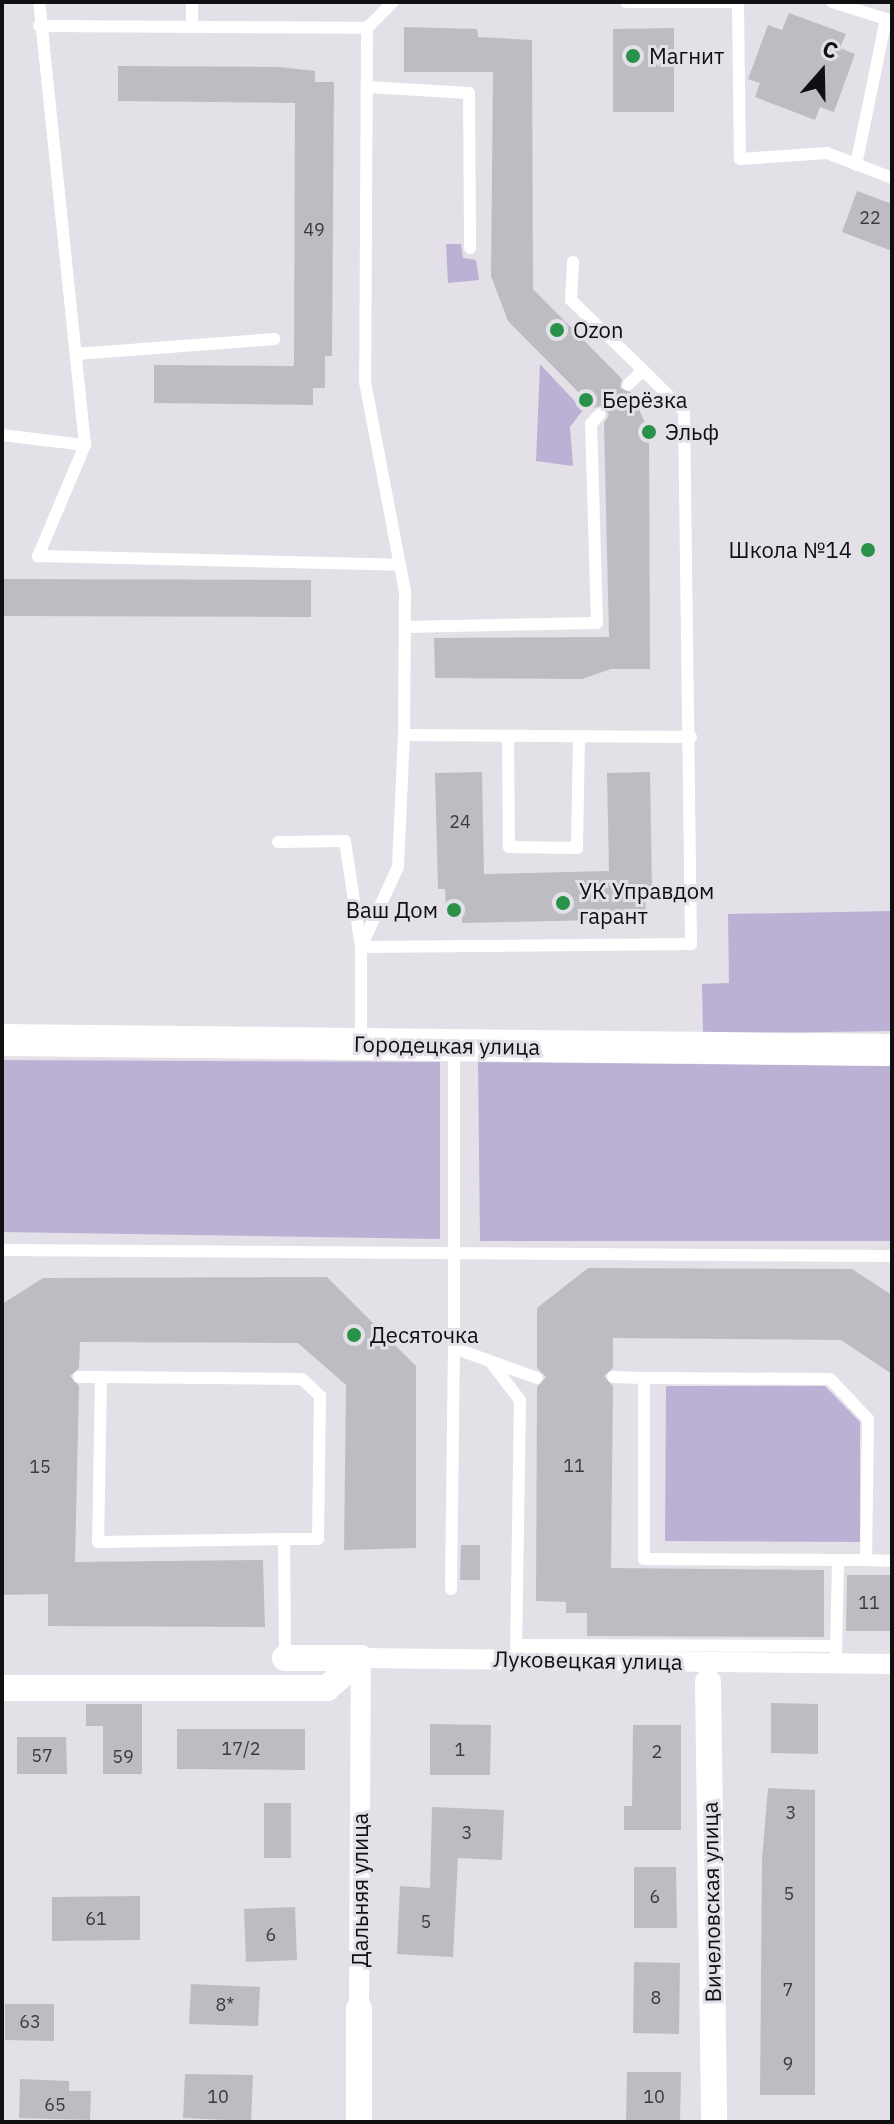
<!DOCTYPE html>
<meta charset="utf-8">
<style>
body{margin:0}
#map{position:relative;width:894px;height:2124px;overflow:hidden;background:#e3e0e8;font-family:"IBM Plex Sans",sans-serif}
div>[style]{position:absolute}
.green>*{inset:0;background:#bcb1d5}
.building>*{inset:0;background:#bebcc3}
.service>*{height:12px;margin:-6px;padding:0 6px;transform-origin:6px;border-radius:6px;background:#fff}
.pedestrian>*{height:20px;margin:-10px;padding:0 10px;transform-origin:10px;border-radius:10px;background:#fff}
.minor>*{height:26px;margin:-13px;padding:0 13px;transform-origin:13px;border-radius:13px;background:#fff}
.tertiary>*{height:32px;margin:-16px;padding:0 16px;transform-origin:16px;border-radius:16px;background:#fff}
.dots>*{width:22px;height:22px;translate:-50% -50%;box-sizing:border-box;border:4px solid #e3e0e8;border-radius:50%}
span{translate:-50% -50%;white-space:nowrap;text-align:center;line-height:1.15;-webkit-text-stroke:6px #e3e0e8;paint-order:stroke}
.number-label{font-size:18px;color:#3c3a3e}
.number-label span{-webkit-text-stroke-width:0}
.poi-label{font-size:22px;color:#100f12}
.left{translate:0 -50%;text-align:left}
.right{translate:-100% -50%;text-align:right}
.street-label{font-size:22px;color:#100f12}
.frame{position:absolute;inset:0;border:4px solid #100f12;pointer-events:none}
.north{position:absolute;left:782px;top:32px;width:80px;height:80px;-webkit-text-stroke:6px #e3e0e8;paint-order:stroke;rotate:20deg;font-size:22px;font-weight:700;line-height:32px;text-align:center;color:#100f12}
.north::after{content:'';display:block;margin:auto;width:28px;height:36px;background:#100f12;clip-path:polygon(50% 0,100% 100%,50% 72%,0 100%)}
</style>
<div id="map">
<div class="green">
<i style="clip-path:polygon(446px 244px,461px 244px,463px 258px,476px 260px,479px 280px,448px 283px)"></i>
<i style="clip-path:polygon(540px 364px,583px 410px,570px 427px,573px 466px,536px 461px)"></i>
<i style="clip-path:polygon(892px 911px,892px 1031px,703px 1034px,702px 984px,729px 983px,728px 914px)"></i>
<i style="clip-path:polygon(2px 1060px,440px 1062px,440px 1239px,2px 1232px)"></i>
<i style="clip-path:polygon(478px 1062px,892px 1066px,892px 1241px,480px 1241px)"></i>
<i style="clip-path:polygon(666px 1386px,825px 1386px,860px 1422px,860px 1542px,665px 1541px)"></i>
</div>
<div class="building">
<i style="clip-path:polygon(789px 13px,846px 34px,840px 48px,855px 54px,834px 112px,820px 107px,815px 120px,755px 97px,760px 83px,748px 79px,768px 25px,782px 30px)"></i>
<i style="clip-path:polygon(404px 27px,477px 29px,478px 37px,532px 40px,533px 289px,622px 379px,620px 388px,632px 393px,649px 432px,650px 669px,611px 669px,582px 679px,435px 678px,434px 638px,609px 637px,604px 423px,609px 415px,603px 405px,594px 408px,508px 321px,491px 276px,493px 72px,404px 72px)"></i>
<i style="clip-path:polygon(674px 28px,674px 112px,613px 112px,613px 29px)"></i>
<i style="clip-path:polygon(118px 66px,279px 67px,315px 71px,315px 82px,334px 82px,332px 356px,325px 356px,325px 388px,313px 388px,313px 405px,154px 403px,154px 365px,294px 366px,295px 103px,118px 101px)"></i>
<i style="clip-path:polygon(857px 191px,892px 204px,892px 251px,842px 232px)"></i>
<i style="clip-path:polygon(2px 579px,311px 580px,311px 617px,2px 616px)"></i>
<i style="clip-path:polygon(482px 772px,484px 874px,609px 871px,607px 773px,650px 772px,652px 890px,645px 891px,646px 919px,462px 923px,462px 909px,446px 910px,445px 889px,438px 889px,435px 773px)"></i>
<i style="clip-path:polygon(588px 1268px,852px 1269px,892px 1295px,892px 1374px,841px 1340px,613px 1338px,613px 1368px,604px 1376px,613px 1386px,611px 1568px,824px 1570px,824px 1637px,587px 1636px,587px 1613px,566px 1613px,566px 1602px,536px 1601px,537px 1387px,546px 1377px,537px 1368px,537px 1308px)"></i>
<i style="clip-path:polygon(327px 1277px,416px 1366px,416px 1548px,344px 1550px,346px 1385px,298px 1343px,80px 1342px,79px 1368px,70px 1376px,79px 1386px,75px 1562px,263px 1560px,265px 1627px,48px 1626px,48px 1594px,2px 1595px,2px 1304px,43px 1278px)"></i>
<i style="clip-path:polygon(461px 1545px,480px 1545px,480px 1580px,460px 1580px)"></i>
<i style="clip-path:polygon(847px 1575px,892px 1575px,892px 1631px,846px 1631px)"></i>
<i style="clip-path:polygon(771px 1703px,818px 1704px,818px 1754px,771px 1753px)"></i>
<i style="clip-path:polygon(86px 1704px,142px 1704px,142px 1774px,103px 1774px,103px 1726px,86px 1726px)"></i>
<i style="clip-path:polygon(430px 1724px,491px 1725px,490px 1775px,430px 1775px)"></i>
<i style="clip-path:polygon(633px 1725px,681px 1725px,681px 1830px,624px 1830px,624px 1806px,632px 1806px)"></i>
<i style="clip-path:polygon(177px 1729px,305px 1729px,305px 1770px,177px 1769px)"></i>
<i style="clip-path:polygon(17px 1737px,66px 1737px,67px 1774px,17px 1774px)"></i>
<i style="clip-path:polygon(768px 1788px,815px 1790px,815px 2095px,760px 2095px,762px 1859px)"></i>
<i style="clip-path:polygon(264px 1803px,291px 1803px,291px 1858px,264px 1858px)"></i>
<i style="clip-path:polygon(432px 1807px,504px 1810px,502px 1860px,458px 1858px,453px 1957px,397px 1954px,400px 1886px,430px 1888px)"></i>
<i style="clip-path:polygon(634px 1867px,676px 1867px,677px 1928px,634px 1928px)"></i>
<i style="clip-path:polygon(140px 1896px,140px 1940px,52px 1941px,52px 1897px)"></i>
<i style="clip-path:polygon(295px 1907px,297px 1960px,246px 1962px,244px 1909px)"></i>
<i style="clip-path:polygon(634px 1962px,680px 1963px,679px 2034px,633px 2033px)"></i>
<i style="clip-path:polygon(191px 1984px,260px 1987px,258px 2026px,189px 2024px)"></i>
<i style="clip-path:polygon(5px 2004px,54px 2004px,54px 2041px,5px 2040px)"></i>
<i style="clip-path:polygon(627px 2072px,681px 2072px,680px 2122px,626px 2122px)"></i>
<i style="clip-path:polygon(185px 2074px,253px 2075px,251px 2121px,183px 2118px)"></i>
<i style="clip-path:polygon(20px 2079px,69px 2081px,69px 2091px,91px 2091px,90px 2120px,19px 2118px)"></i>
</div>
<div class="service">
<i style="left:626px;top:2px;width:113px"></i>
<i style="left:832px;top:2px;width:57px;rotate:17.5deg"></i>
<i style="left:886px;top:19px;width:149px;rotate:101.6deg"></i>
<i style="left:738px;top:3px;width:156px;rotate:89.3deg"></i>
<i style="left:740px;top:159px;width:87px;rotate:-3.9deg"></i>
<i style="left:827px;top:153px;width:70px;rotate:21deg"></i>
<i style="left:39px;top:26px;width:328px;rotate:0.3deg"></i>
<i style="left:367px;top:28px;width:354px;rotate:90.3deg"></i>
<i style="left:365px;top:382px;width:213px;rotate:79.2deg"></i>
<i style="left:405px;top:591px;width:144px;rotate:90.4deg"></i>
<i style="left:192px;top:27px;width:25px;rotate:-90deg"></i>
<i style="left:367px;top:28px;width:37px;rotate:-45deg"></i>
<i style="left:367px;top:87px;width:102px;rotate:3.4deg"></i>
<i style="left:469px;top:93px;width:155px;rotate:89.6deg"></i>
<i style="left:573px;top:262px;width:38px;rotate:93deg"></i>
<i style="left:571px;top:300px;width:100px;rotate:44.2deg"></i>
<i style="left:76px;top:354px;width:199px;rotate:-4.3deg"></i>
<i style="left:2px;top:435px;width:84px;rotate:6.9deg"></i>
<i style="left:85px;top:445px;width:445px;rotate:-95.9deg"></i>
<i style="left:85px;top:445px;width:121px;rotate:112.9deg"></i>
<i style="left:38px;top:556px;width:362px;rotate:1.4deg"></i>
<i style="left:405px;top:627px;width:192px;rotate:-1.2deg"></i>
<i style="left:597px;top:623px;width:199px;rotate:-91.7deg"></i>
<i style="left:591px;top:424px;width:13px;rotate:-48deg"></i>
<i style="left:508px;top:737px;width:110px;rotate:89.5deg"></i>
<i style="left:509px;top:847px;width:68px;rotate:0.8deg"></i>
<i style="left:577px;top:848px;width:110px;rotate:-89deg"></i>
<i style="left:278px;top:842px;width:67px;rotate:-0.9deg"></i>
<i style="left:345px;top:841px;width:107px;rotate:81.4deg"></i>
<i style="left:361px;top:947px;width:330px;rotate:-0.5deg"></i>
<i style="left:691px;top:944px;width:533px;rotate:-90.75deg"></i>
<i style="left:684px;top:411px;width:58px;rotate:-135deg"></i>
<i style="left:643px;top:370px;width:21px;rotate:135deg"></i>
<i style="left:361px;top:1044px;width:97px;rotate:-90deg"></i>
<i style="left:361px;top:947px;width:88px;rotate:-65.2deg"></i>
<i style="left:398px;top:867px;width:132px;rotate:-87.4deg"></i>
<i style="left:404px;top:735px;width:287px;rotate:0.4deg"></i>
<i style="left:454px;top:1048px;width:300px;rotate:90deg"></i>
<i style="left:454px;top:1348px;width:88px;rotate:19.9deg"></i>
<i style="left:2px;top:1250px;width:890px;rotate:0.39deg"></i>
<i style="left:493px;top:1365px;width:44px;rotate:52.4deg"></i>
<i style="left:520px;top:1400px;width:245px;rotate:90.9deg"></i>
<i style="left:516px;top:1645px;width:320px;rotate:0.2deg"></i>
<i style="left:79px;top:1377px;width:22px"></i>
<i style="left:101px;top:1377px;width:165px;rotate:91deg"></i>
<i style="left:98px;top:1542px;width:186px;rotate:-0.9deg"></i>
<i style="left:284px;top:1539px;width:119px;rotate:89.5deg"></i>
<i style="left:101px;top:1377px;width:201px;rotate:0.6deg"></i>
<i style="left:302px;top:1379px;width:25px;rotate:43deg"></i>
<i style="left:320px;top:1396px;width:143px;rotate:90.8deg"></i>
<i style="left:318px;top:1539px;width:34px;rotate:180deg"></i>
<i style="left:613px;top:1377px;width:31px;rotate:2deg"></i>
<i style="left:644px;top:1378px;width:181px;rotate:90deg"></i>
<i style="left:644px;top:1559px;width:194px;rotate:0.3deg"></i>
<i style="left:838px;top:1560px;width:94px;rotate:91.2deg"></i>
<i style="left:644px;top:1378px;width:186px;rotate:0.3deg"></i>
<i style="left:830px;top:1379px;width:55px;rotate:46.5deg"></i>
<i style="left:868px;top:1419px;width:141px;rotate:90.8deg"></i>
<i style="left:866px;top:1560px;width:28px;rotate:180deg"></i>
<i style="left:866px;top:1560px;width:26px;rotate:2deg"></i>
<i style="left:451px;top:1589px;width:241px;rotate:-89.3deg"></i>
</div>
<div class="pedestrian">
<i style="left:359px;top:2009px;width:351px;rotate:-89.7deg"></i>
<i style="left:361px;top:1658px;width:531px;rotate:0.65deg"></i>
</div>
<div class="minor">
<i style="left:285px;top:1658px;width:76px"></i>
<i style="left:708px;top:1682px;width:440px;rotate:89.2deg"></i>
<i style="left:2px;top:1688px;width:325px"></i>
<i style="left:327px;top:1688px;width:45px;rotate:-41.4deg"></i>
<i style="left:359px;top:2122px;width:113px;rotate:-90deg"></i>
</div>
<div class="tertiary">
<i style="left:2px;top:1040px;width:890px;rotate:0.64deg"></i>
</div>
<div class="dots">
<i style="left:633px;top:56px;background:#2a9148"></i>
<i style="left:557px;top:330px;background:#2a9148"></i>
<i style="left:586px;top:400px;background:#2a9148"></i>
<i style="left:649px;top:432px;background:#2a9148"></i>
<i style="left:868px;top:550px;background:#2a9148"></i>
<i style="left:563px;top:903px;background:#2a9148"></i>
<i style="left:454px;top:910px;background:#2a9148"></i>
<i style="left:354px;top:1335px;background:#2a9148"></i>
</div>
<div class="number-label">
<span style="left:870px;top:218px">22</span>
<span style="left:314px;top:230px">49</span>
<span style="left:460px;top:822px">24</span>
<span style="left:574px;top:1466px">11</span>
<span style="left:40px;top:1467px">15</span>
<span style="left:869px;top:1603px">11</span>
<span style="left:241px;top:1749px">17/2</span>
<span style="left:460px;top:1750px">1</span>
<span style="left:657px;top:1752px">2</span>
<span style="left:42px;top:1756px">57</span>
<span style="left:123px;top:1757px">59</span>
<span style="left:791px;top:1813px">3</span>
<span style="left:467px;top:1833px">3</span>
<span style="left:789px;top:1894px">5</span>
<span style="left:655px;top:1897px">6</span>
<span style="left:96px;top:1919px">61</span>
<span style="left:426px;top:1922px">5</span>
<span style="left:271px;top:1935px">6</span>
<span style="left:788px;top:1990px">7</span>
<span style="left:656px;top:1998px">8</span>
<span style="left:225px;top:2005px">8*</span>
<span style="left:30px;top:2022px">63</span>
<span style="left:788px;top:2064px">9</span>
<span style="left:218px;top:2097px">10</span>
<span style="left:654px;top:2097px">10</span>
<span style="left:55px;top:2105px">65</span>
</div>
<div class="poi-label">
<span class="left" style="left:649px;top:56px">Магнит</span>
<span class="left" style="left:573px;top:330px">Ozon</span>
<span class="left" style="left:602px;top:400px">Берёзка</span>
<span class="left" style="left:665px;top:432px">Эльф</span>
<span class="right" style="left:852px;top:550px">Школа №14</span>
<span class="left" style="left:579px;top:903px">УК Управдом<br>гарант</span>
<span class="right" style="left:438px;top:910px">Ваш Дом</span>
<span class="left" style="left:370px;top:1335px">Десяточка</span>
</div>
<div class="street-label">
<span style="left:447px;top:1045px;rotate:1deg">Городецкая улица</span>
<span style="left:588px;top:1660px;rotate:1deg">Луковецкая улица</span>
<span style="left:360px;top:1890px;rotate:-90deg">Дальняя улица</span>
<span style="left:711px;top:1902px;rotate:-91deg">Вичеловская улица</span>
</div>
<div class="frame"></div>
<div class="north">С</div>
</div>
